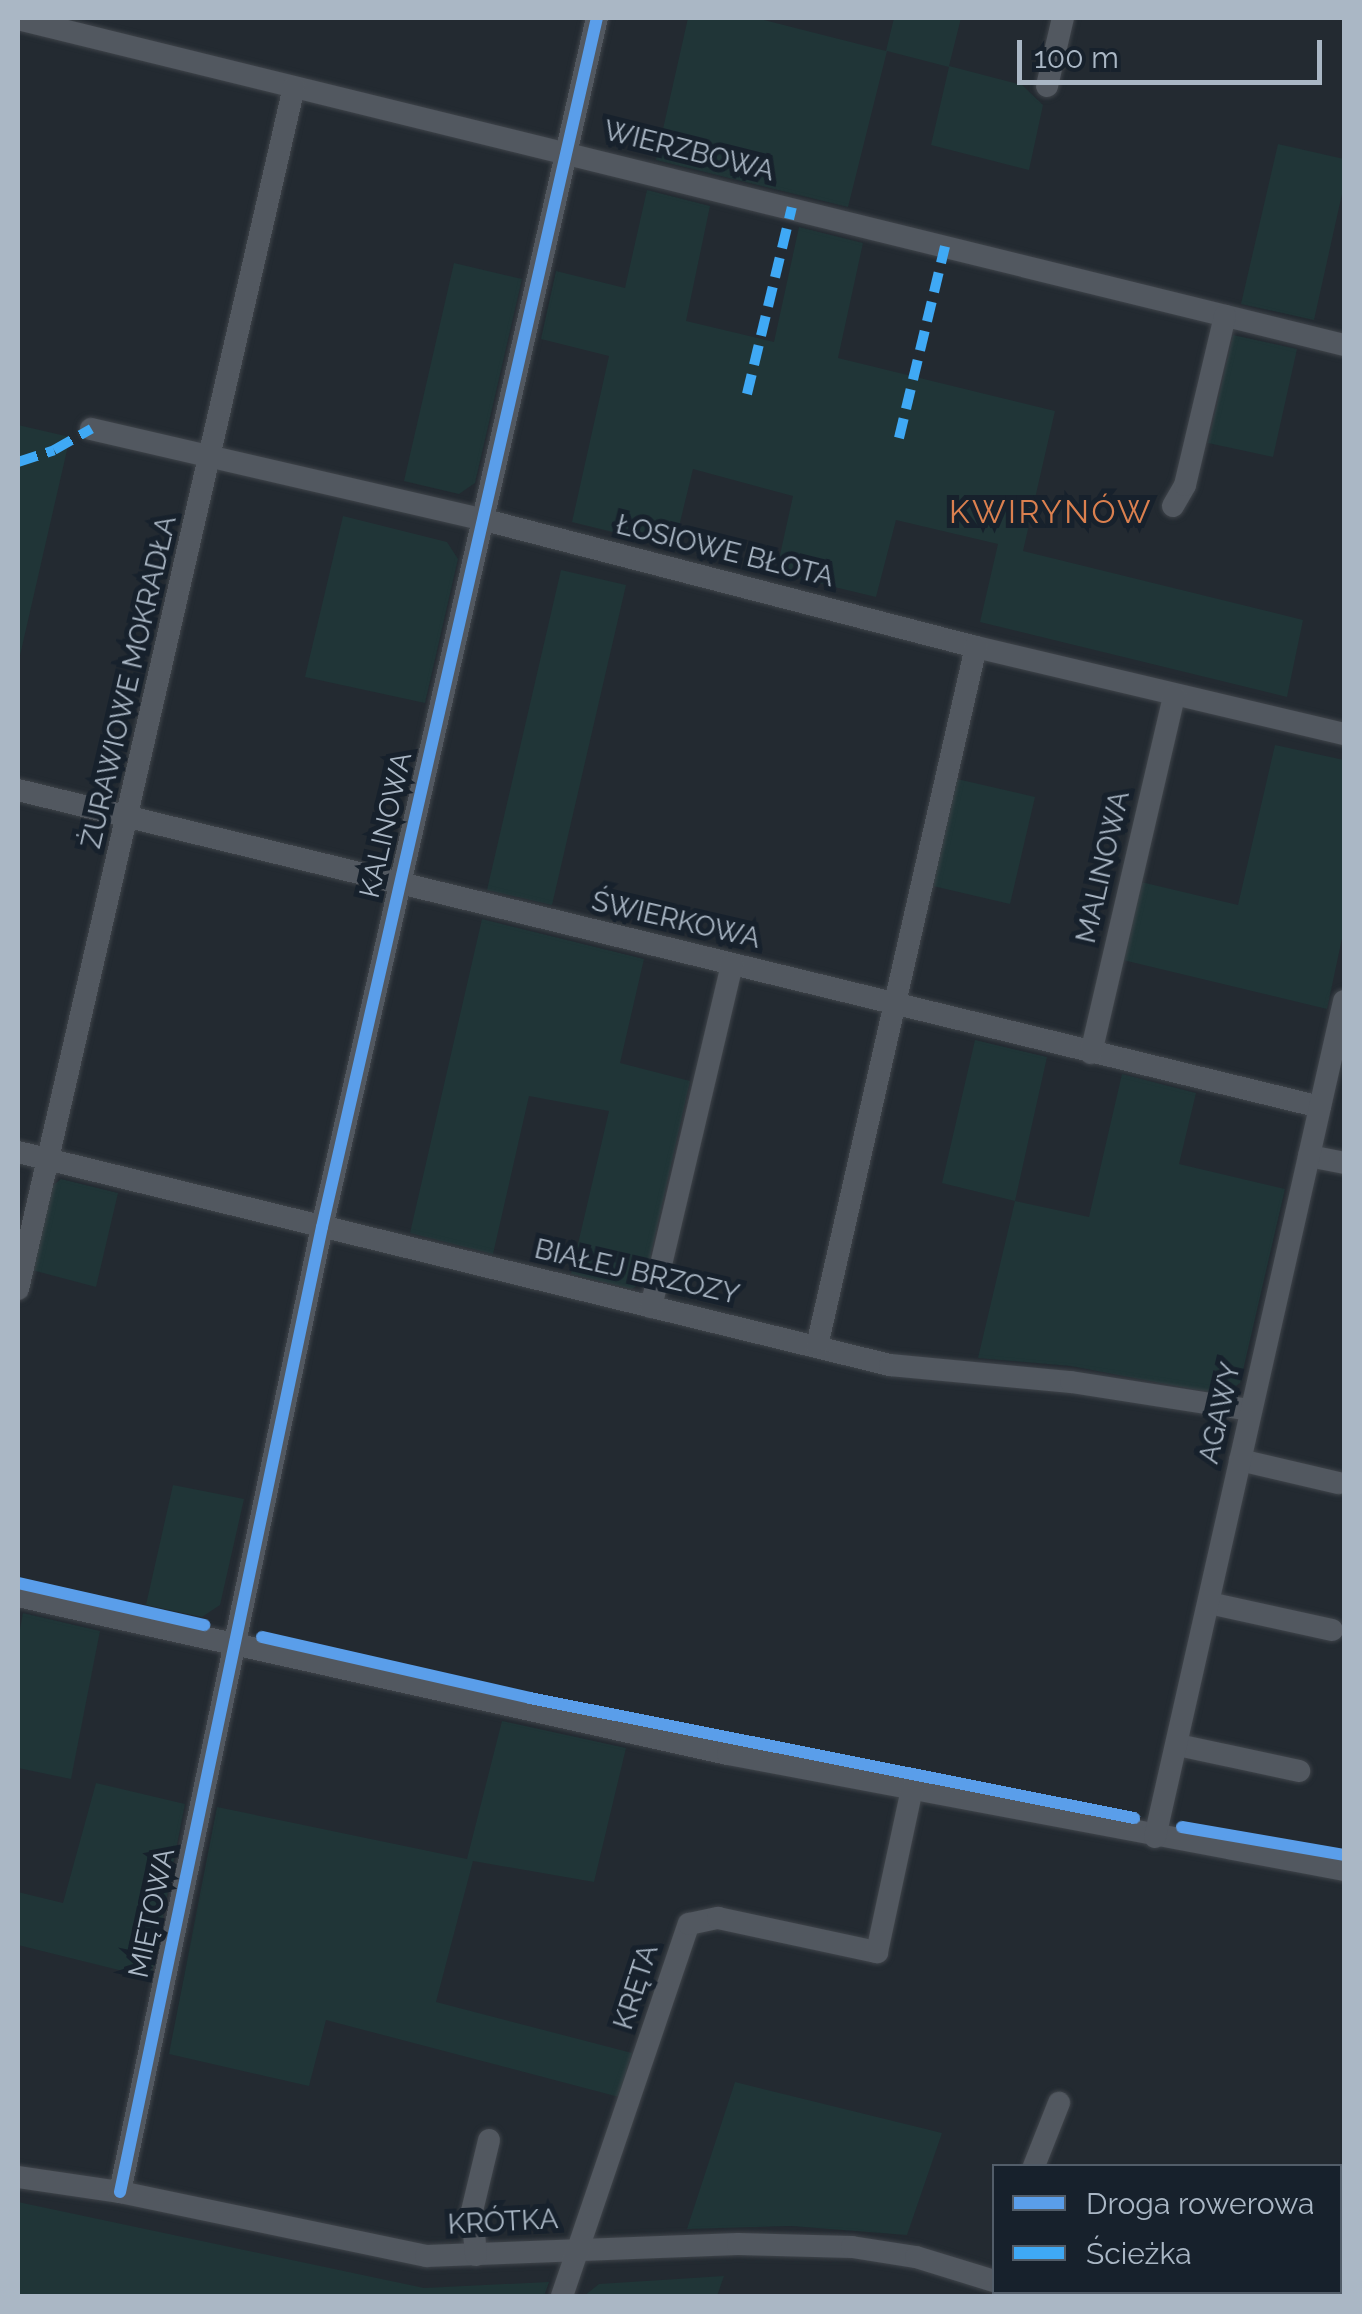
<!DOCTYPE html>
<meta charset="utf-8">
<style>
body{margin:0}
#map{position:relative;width:1362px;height:2314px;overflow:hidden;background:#232a31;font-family:Raleway,sans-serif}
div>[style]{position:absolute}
.green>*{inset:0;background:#203537}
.roads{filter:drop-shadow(0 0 2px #3f444a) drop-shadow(0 0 2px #3f444a)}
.minor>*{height:22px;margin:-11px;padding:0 11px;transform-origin:11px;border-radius:11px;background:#525860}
.quiet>*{height:10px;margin-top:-5px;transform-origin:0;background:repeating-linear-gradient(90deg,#3fa9f5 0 20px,transparent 0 30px)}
.cycleway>*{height:12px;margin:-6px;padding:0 6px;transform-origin:6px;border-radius:6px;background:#5a9eea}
span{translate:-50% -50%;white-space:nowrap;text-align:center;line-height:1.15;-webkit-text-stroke:10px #17212c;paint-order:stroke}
.street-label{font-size:28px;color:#aab7c5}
.quarter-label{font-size:32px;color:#db804f;letter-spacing:2.5px}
.frame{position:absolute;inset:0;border:20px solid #aab7c5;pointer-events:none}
.legend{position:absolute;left:992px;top:2164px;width:350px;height:130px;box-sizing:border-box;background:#17212c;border:2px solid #525d69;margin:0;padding:12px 18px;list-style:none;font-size:30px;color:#aab7c5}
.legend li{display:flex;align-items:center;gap:20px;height:50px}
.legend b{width:50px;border:2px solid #525d69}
.scale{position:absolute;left:1017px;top:40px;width:305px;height:45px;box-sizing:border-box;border:5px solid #aab7c5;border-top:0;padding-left:12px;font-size:30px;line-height:35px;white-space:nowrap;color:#aab7c5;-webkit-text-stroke:8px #17212c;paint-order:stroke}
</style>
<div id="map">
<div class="green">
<i style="clip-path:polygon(688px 18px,756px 18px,886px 51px,894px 18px,961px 18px,949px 66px,1022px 85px,1043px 105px,1029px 170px,931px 145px,949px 67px,887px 51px,848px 207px,656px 160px)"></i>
<i style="clip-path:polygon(1278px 144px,1344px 159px,1344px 185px,1314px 320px,1241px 304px)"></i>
<i style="clip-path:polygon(647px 190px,710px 206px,686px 321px,774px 342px,799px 227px,863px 243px,838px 358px,1055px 411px,1023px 551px,1303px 620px,1287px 697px,980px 622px,998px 544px,896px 520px,876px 597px,776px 573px,793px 496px,693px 469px,674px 547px,572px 522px,609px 356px,541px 339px,556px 271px,625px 288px)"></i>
<i style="clip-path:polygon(454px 263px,522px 279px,475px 483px,459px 494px,404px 481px)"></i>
<i style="clip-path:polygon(1233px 335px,1297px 349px,1273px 457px,1208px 443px)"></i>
<i style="clip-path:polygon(18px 425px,70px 437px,18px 664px)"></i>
<i style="clip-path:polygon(343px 516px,447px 542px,458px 559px,425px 703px,305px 677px)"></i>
<i style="clip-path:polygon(561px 570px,626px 585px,552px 905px,487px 890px)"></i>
<i style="clip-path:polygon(1275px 745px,1344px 760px,1344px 929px,1327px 1009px,1123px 960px,1141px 882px,1238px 905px)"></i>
<i style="clip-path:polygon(957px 779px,1035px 797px,1010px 904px,933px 886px)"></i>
<i style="clip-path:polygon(482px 919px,644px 959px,620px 1063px,690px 1081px,645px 1280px,632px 1289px,571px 1274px,609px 1111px,529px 1096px,493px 1254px,410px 1233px)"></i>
<i style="clip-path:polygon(975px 1040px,1047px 1057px,1015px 1201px,1089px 1217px,1122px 1074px,1196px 1093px,1179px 1164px,1285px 1189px,1240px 1383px,1224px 1395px,1071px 1366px,978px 1358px,1015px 1201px,942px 1183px)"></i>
<i style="clip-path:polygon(61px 1179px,118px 1193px,96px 1287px,32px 1270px,51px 1187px)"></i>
<i style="clip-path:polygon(173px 1485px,244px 1499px,220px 1605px,202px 1617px,146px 1605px)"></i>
<i style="clip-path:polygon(23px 1613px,100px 1631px,71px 1779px,18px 1768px,18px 1639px)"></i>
<i style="clip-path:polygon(502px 1721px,626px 1748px,594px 1882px,473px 1861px,436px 2002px,632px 2053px,619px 2097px,326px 2020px,309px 2086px,169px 2054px,217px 1807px,467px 1859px)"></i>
<i style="clip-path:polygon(96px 1783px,185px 1804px,151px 1978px,18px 1945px,18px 1892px,63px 1903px)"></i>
<i style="clip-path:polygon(735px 2082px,942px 2133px,907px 2235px,791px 2226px,687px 2229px)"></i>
<i style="clip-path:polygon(18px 2202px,424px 2288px,549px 2282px,544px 2296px,18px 2296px)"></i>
<i style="clip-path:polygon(724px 2276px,717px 2296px,584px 2296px,599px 2284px)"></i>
</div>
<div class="roads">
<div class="minor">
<i style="left:18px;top:19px;width:1365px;rotate:13.81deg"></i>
<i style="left:1047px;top:86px;width:70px;rotate:-76.8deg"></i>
<i style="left:91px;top:429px;width:400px;rotate:13deg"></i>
<i style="left:481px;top:519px;width:511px;rotate:14.5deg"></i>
<i style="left:976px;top:647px;width:378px;rotate:13.3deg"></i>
<i style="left:1173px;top:506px;width:24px;rotate:-60deg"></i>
<i style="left:1185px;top:485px;width:174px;rotate:-76.7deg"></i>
<i style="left:18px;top:790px;width:1340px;rotate:13.68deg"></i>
<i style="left:1091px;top:1053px;width:367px;rotate:-76.9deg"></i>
<i style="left:18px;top:1152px;width:898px;rotate:13.73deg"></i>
<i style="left:890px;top:1365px;width:182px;rotate:5.4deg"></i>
<i style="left:1071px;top:1382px;width:181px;rotate:8.9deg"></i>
<i style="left:1309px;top:1156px;width:36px;rotate:11deg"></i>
<i style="left:18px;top:1289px;width:1233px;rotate:-77.07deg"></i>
<i style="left:651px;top:1307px;width:352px;rotate:-76.7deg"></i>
<i style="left:817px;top:1346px;width:717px;rotate:-77.19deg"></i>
<i style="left:1240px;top:1460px;width:101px;rotate:13.2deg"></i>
<i style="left:18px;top:1596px;width:727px;rotate:12.55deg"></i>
<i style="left:728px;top:1754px;width:627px;rotate:10.66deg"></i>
<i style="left:1209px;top:1603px;width:126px;rotate:12.4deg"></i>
<i style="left:1178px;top:1745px;width:124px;rotate:12.1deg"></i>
<i style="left:1155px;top:1837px;width:857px;rotate:-77.26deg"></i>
<i style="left:1034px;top:2166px;width:68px;rotate:-68.4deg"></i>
<i style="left:18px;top:2177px;width:103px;rotate:8.4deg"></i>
<i style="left:120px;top:2192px;width:313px;rotate:11.8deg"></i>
<i style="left:426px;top:2256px;width:312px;rotate:-2.2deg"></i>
<i style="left:738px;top:2244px;width:114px;rotate:1.5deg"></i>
<i style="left:852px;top:2247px;width:65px;rotate:8.9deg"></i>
<i style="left:916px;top:2257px;width:82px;rotate:17.1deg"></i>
<i style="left:120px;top:2192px;width:986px;rotate:-78.18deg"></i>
<i style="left:322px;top:1227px;width:1240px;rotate:-77.19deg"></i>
<i style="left:476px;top:2255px;width:44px;rotate:-95.2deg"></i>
<i style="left:472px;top:2211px;width:73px;rotate:-76.5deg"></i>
<i style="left:1022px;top:2292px;width:14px;rotate:17deg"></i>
<i style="left:562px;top:2296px;width:393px;rotate:-71.2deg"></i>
<i style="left:689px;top:1924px;width:30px;rotate:-12deg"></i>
<i style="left:718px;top:1918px;width:163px;rotate:12.1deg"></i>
<i style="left:877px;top:1952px;width:167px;rotate:-77.9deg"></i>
</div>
</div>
<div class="quiet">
<i style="left:747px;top:394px;width:192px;rotate:-76.5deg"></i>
<i style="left:899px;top:438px;width:197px;rotate:-76.5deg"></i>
<i style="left:18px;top:462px;width:38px;rotate:-18deg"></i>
<i style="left:54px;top:450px;width:43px;rotate:-29.6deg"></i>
</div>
<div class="cycleway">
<i style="left:18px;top:1583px;width:191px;rotate:12.7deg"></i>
<i style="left:262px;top:1637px;width:275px;rotate:12.8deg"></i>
<i style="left:530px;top:1698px;width:616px;rotate:11.24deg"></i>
<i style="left:1182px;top:1827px;width:164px;rotate:9.8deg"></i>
<i style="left:120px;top:2192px;width:986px;rotate:-78.18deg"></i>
<i style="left:322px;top:1227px;width:1240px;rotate:-77.19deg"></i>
</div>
<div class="street-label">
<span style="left:689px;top:151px;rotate:14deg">WIERZBOWA</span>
<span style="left:725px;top:551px;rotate:14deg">ŁOSIOWE BŁOTA</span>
<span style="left:129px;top:682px;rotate:-77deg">ŻURAWIOWE MOKRADŁA</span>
<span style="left:386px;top:825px;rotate:-77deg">KALINOWA</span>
<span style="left:1103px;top:867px;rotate:-77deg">MALINOWA</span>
<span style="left:676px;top:920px;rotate:13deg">ŚWIERKOWA</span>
<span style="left:637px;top:1272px;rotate:13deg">BIAŁEJ BRZOZY</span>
<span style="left:1220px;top:1413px;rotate:-77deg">AGAWY</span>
<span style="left:152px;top:1913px;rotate:-78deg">MIĘTOWA</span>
<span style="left:636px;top:1987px;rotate:-72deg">KRĘTA</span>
<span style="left:503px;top:2222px;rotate:-3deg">KRÓTKA</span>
</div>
<div class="quarter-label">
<span style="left:1051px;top:512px">KWIRYNÓW</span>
</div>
<div class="frame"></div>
<ul class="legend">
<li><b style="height:12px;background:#5a9eea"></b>Droga rowerowa</li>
<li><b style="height:12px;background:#3fa9f5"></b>Ścieżka</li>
</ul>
<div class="scale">100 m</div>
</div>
